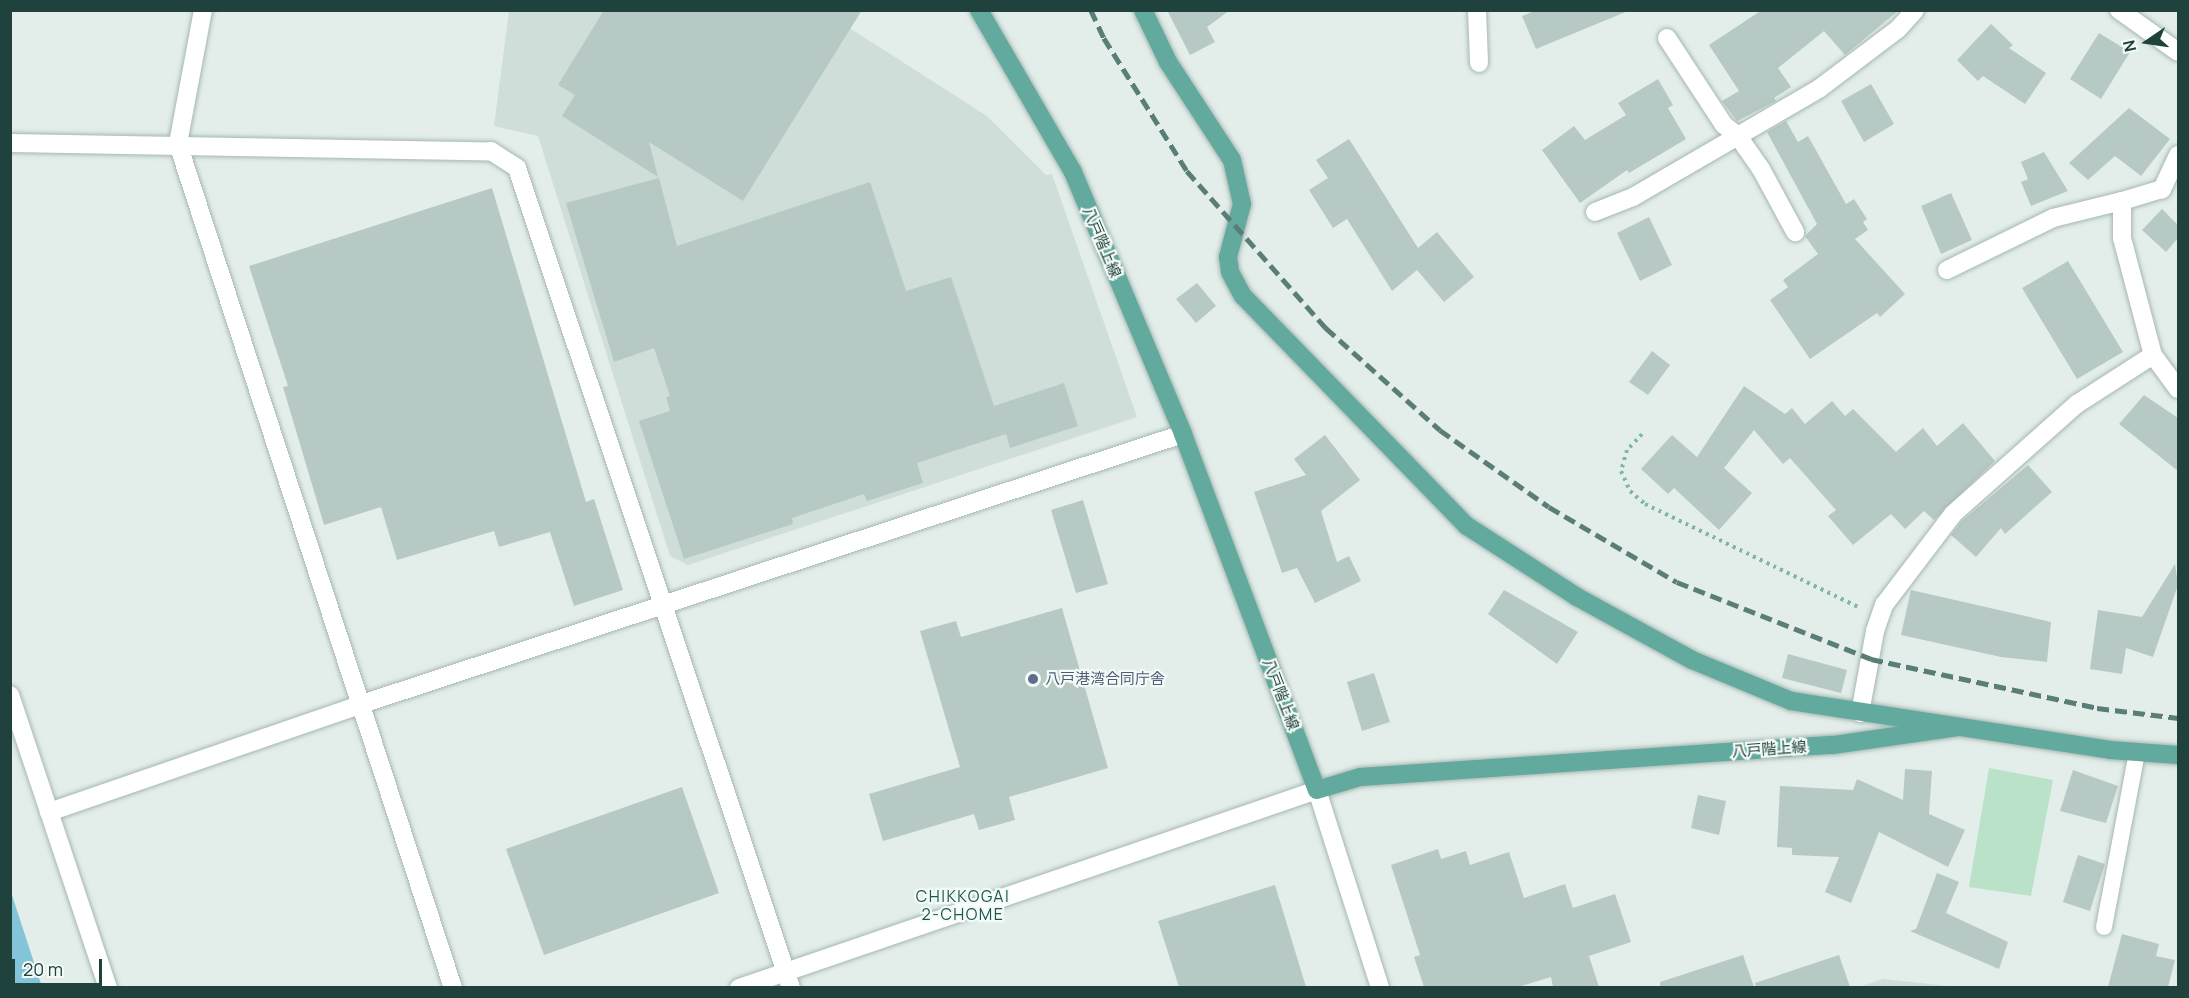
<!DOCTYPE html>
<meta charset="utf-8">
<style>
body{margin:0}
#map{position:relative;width:2189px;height:998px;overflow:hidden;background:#e3eeea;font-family:Manrope,"Noto Sans JP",sans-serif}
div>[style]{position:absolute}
.built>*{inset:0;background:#d0ded9}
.green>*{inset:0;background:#b9e2c8}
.water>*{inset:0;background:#84c4d9}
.building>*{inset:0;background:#b7c9c4}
.path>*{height:4px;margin-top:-2px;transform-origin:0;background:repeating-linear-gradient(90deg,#7fb6aa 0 3px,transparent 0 7.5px)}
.roads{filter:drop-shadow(0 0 2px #a5b7b2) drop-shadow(0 0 2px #a5b7b2)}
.service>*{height:16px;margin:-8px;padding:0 8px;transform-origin:8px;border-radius:8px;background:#fff}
.minor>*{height:18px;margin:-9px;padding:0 9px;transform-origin:9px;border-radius:9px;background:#fff}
.tertiary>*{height:18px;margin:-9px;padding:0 9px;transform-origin:9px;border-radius:9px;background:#fff}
.primary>*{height:18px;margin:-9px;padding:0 9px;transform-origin:9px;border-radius:9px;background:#62a99e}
.rail>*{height:4.5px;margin-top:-2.25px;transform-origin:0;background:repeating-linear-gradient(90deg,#5a7d77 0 12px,transparent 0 18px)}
.dots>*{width:16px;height:16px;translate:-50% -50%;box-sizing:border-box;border:3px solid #f4faf7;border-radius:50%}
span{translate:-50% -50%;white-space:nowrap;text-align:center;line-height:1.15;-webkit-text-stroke:4.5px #f4faf7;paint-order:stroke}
.street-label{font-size:15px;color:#20423c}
.service-label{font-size:15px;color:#4e5e75}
.left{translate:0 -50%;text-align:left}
.neighbourhood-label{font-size:16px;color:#19574e;letter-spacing:1.5px}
.frame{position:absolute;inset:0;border:12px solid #20423c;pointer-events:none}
.north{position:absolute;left:2117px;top:12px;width:60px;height:60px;-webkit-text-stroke:4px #f4faf7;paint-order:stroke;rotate:257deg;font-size:16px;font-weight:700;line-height:24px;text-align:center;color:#20423c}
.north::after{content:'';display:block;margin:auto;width:21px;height:27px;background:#20423c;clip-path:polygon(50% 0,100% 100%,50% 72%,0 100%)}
.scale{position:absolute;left:12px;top:959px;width:90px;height:27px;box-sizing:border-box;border:3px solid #20423c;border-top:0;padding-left:8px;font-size:18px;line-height:21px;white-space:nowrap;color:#20423c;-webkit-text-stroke:4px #f4faf7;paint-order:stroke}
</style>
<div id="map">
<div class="built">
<i style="clip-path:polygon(509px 11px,823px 11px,987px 116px,1046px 175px,1052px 174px,1137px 417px,688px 565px,670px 556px,538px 136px,494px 126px)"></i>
<i style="clip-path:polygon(1883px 979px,1959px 987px,1859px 987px)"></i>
</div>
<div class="green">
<i style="clip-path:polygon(1989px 768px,2053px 780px,2031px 896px,1969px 887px)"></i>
</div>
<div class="water">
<i style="clip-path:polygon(11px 892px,42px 987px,11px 987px)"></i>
</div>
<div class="building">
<i style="clip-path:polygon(604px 10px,862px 10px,743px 201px,649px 142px,658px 177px,562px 116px,575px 95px,558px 85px)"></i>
<i style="clip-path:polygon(1167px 10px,1230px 10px,1207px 27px,1215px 42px,1190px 55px)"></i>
<i style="clip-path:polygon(1537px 10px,1628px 10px,1628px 11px,1536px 49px,1522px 16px)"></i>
<i style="clip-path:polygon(1762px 10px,1899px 10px,1845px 55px,1824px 31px,1778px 68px,1791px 87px,1774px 98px,1776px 101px,1737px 121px,1722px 101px,1739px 91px,1709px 45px)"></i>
<i style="clip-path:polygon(1991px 24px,2013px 45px,2009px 48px,2046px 73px,2025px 104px,1983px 76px,1978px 81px,1957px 60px)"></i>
<i style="clip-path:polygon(2099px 33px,2130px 52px,2101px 99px,2070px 79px)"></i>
<i style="clip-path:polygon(1658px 79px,1673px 105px,1668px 108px,1686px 139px,1629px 173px,1627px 170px,1580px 203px,1542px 150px,1574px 126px,1585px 140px,1626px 115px,1618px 103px)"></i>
<i style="clip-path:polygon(1871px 84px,1894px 124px,1864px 142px,1841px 101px)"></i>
<i style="clip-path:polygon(2129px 108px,2170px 139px,2141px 176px,2115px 156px,2088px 180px,2069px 163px)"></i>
<i style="clip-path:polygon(1786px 121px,1798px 142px,1808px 136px,1846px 204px,1854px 199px,1867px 219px,1863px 222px,1868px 230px,1855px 239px,1905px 294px,1880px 317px,1877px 313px,1810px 359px,1770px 300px,1788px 287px,1783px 280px,1818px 254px,1805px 236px,1817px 224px,1767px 132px)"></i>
<i style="clip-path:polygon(1349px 139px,1418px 248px,1437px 232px,1474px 277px,1444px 302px,1417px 270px,1392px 291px,1347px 219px,1333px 228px,1309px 190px,1328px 178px,1316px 160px)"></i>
<i style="clip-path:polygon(2044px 152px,2068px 191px,2031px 206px,2021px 182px,2028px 179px,2021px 162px)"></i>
<i style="clip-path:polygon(659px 178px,677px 246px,870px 182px,906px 291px,951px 277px,994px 406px,1064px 383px,1078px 426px,1010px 448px,1006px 434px,917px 463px,923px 483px,867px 501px,864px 494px,792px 518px,793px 524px,684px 559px,639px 421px,670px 411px,666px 397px,670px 396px,654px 348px,614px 362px,566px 203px)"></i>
<i style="clip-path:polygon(492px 188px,586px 502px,594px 499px,623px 590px,574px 606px,550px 532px,499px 547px,494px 531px,397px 560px,381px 507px,324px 525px,283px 387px,288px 386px,249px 266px)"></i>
<i style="clip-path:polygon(1951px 193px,1972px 240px,1941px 254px,1921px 206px)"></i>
<i style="clip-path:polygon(2162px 209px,2178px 225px,2178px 238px,2166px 252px,2142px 230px)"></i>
<i style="clip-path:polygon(1649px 217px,1672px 265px,1640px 281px,1617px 233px)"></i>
<i style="clip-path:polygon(2068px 261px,2123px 352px,2077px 379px,2022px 288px)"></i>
<i style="clip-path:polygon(1197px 283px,1216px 306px,1196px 323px,1176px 299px)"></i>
<i style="clip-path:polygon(1652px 351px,1670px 365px,1648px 395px,1629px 382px)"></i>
<i style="clip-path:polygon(1744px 386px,1785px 414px,1792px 408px,1805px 424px,1832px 401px,1845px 416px,1853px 409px,1896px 452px,1923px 428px,1937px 446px,1963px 423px,1995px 461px,1934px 520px,1924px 511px,1905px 529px,1891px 514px,1853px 545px,1828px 516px,1836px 510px,1790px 458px,1783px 464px,1754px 430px,1724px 468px,1752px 493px,1719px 530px,1674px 488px,1668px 494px,1641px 469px,1672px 435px,1697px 457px)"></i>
<i style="clip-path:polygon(2144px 395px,2178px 418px,2178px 471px,2119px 424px)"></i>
<i style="clip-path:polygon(1325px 435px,1360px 480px,1321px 511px,1337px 562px,1349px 556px,1361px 581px,1315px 603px,1297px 568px,1282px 573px,1254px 492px,1306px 475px,1294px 459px)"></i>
<i style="clip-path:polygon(2028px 465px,2052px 492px,2005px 534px,2001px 528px,1976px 557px,1951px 535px,1961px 522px)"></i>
<i style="clip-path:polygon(1083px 500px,1108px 584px,1076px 593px,1051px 510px)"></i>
<i style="clip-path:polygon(2175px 564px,2178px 585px,2153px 657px,2126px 648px,2122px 674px,2090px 669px,2098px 610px,2142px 617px)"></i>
<i style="clip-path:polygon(1504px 590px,1578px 632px,1557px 664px,1488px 614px)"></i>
<i style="clip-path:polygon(1911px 590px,2051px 622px,2047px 662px,2001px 657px,1901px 635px)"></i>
<i style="clip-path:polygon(1062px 608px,1108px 768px,1009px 797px,1015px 820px,979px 830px,974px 814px,883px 841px,869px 794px,960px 767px,920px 631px,956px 621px,961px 637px)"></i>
<i style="clip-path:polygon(1788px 654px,1847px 670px,1841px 693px,1782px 678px)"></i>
<i style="clip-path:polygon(1374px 673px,1390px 722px,1362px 731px,1347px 682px)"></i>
<i style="clip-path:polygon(1905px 769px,1932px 771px,1929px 814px,1965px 830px,1948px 867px,1879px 832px,1851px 903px,1825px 892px,1839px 857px,1792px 855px,1792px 848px,1777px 847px,1780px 786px,1853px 790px,1857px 779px,1903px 800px)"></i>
<i style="clip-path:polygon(2073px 770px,2118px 786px,2106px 823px,2060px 811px)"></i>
<i style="clip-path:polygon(682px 787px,719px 893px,544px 955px,506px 849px)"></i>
<i style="clip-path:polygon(1698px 795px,1726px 801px,1719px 835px,1691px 828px)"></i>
<i style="clip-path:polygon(1438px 849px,1441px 859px,1466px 851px,1470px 865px,1509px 852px,1524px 898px,1565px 884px,1573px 908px,1615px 894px,1631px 942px,1589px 956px,1599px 987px,1553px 987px,1551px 977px,1518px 987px,1424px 987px,1414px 957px,1420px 955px,1391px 865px)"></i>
<i style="clip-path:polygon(2078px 855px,2105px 864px,2090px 911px,2063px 902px)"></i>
<i style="clip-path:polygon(1937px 873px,1959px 882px,1946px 913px,2008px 942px,1999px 969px,1910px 931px,1916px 929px)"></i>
<i style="clip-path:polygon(1275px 885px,1306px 987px,1179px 987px,1158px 921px)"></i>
<i style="clip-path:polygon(2122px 934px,2159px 944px,2156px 956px,2175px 960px,2168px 987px,2108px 987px)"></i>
<i style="clip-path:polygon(1743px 955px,1754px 987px,1660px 987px,1660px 982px)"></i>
<i style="clip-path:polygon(1839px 955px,1850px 987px,1756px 987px,1755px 983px)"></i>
</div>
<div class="path">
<i style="left:1642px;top:434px;width:22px;rotate:133deg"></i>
<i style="left:1627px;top:450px;width:22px;rotate:106deg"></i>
<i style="left:1621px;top:471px;width:22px;rotate:66deg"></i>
<i style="left:1630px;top:491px;width:20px;rotate:41deg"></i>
<i style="left:1645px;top:504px;width:237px;rotate:25.8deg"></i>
</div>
<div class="roads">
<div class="service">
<i style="left:2104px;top:927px;width:178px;rotate:-79.3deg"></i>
</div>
<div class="minor">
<i style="left:203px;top:10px;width:136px;rotate:100.6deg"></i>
<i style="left:178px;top:144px;width:888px;rotate:71.95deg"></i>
<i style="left:1477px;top:10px;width:53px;rotate:87.8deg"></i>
<i style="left:2119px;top:10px;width:72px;rotate:35.4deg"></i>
<i style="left:1667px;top:38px;width:104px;rotate:56.8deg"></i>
<i style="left:1724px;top:125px;width:18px;rotate:38deg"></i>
<i style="left:1738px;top:136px;width:40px;rotate:55.1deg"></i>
<i style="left:1761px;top:169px;width:72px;rotate:61.6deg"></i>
<i style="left:10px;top:143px;width:481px;rotate:1deg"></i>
<i style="left:491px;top:151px;width:31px;rotate:33deg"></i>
<i style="left:517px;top:168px;width:865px;rotate:71.52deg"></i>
<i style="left:2178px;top:155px;width:38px;rotate:115deg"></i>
<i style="left:2162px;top:189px;width:42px;rotate:163.3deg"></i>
<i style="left:2122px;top:201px;width:37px;rotate:90deg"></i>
<i style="left:2122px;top:238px;width:121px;rotate:75.2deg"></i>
<i style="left:2153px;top:355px;width:42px;rotate:53.7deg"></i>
<i style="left:1595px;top:212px;width:41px;rotate:-21.5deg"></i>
<i style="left:1633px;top:197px;width:216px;rotate:-30.2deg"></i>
<i style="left:1820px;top:88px;width:98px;rotate:-37.1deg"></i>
<i style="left:1898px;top:29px;width:25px;rotate:-48deg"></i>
<i style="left:1947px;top:270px;width:118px;rotate:-26.1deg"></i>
<i style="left:2053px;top:218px;width:71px;rotate:-13.8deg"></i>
<i style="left:10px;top:695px;width:309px;rotate:71.5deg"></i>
<i style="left:1860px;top:713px;width:83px;rotate:-79.6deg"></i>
<i style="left:1875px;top:631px;width:28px;rotate:-71deg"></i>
<i style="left:1884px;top:605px;width:114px;rotate:-52.8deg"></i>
<i style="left:1953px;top:514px;width:166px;rotate:-41.6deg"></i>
<i style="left:2077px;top:404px;width:90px;rotate:-32.8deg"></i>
<i style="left:49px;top:812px;width:328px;rotate:-19deg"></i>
<i style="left:359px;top:705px;width:867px;rotate:-18.21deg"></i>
<i style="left:739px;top:988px;width:611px;rotate:-18.91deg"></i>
</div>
<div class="tertiary">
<i style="left:1317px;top:790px;width:208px;rotate:72.3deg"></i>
</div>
<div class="primary">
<i style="left:979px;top:10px;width:187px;rotate:59.9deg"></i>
<i style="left:1073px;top:172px;width:284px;rotate:67.2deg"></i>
<i style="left:1183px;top:434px;width:380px;rotate:69.4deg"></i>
<i style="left:1317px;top:790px;width:45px;rotate:-16.8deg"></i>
<i style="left:1360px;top:777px;width:474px;rotate:-3.9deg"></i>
<i style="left:1833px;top:745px;width:126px;rotate:-8.2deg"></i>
<i style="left:1143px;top:10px;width:58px;rotate:64.3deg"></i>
<i style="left:1168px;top:62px;width:117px;rotate:56.9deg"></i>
<i style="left:1232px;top:160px;width:45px;rotate:77.2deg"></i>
<i style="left:1242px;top:204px;width:55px;rotate:104.8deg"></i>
<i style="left:1228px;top:257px;width:15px;rotate:82deg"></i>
<i style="left:1230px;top:272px;width:27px;rotate:62deg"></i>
<i style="left:1243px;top:296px;width:321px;rotate:45.8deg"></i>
<i style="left:1467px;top:526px;width:131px;rotate:32.8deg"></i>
<i style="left:1577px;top:597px;width:131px;rotate:28.7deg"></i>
<i style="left:1692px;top:660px;width:107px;rotate:22.5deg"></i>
<i style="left:1791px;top:701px;width:323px;rotate:8.7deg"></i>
<i style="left:2110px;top:750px;width:68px;rotate:4.2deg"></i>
</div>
</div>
<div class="rail">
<i style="left:1091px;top:10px;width:31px;rotate:65deg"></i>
<i style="left:1104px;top:38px;width:157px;rotate:58deg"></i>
<i style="left:1187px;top:171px;width:210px;rotate:48.5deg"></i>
<i style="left:1326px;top:328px;width:153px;rotate:41.8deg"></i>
<i style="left:1440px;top:430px;width:133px;rotate:35.2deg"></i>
<i style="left:1549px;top:507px;width:148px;rotate:30.4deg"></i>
<i style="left:1677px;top:582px;width:209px;rotate:21.6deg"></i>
<i style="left:1871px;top:659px;width:231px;rotate:12.2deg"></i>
<i style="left:2097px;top:708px;width:82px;rotate:7deg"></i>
</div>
<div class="dots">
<i style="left:1033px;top:679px;background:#5c6f8a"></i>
</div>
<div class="street-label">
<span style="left:1102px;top:242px;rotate:67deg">八戸階上線</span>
<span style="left:1281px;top:694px;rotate:69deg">八戸階上線</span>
<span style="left:1769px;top:749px;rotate:-4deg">八戸階上線</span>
</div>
<div class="service-label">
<span class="left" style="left:1045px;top:679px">八戸港湾合同庁舎</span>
</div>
<div class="neighbourhood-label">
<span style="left:963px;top:905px">CHIKKOGAI<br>2-CHOME</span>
</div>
<div class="frame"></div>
<div class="north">N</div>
<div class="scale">20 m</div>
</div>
